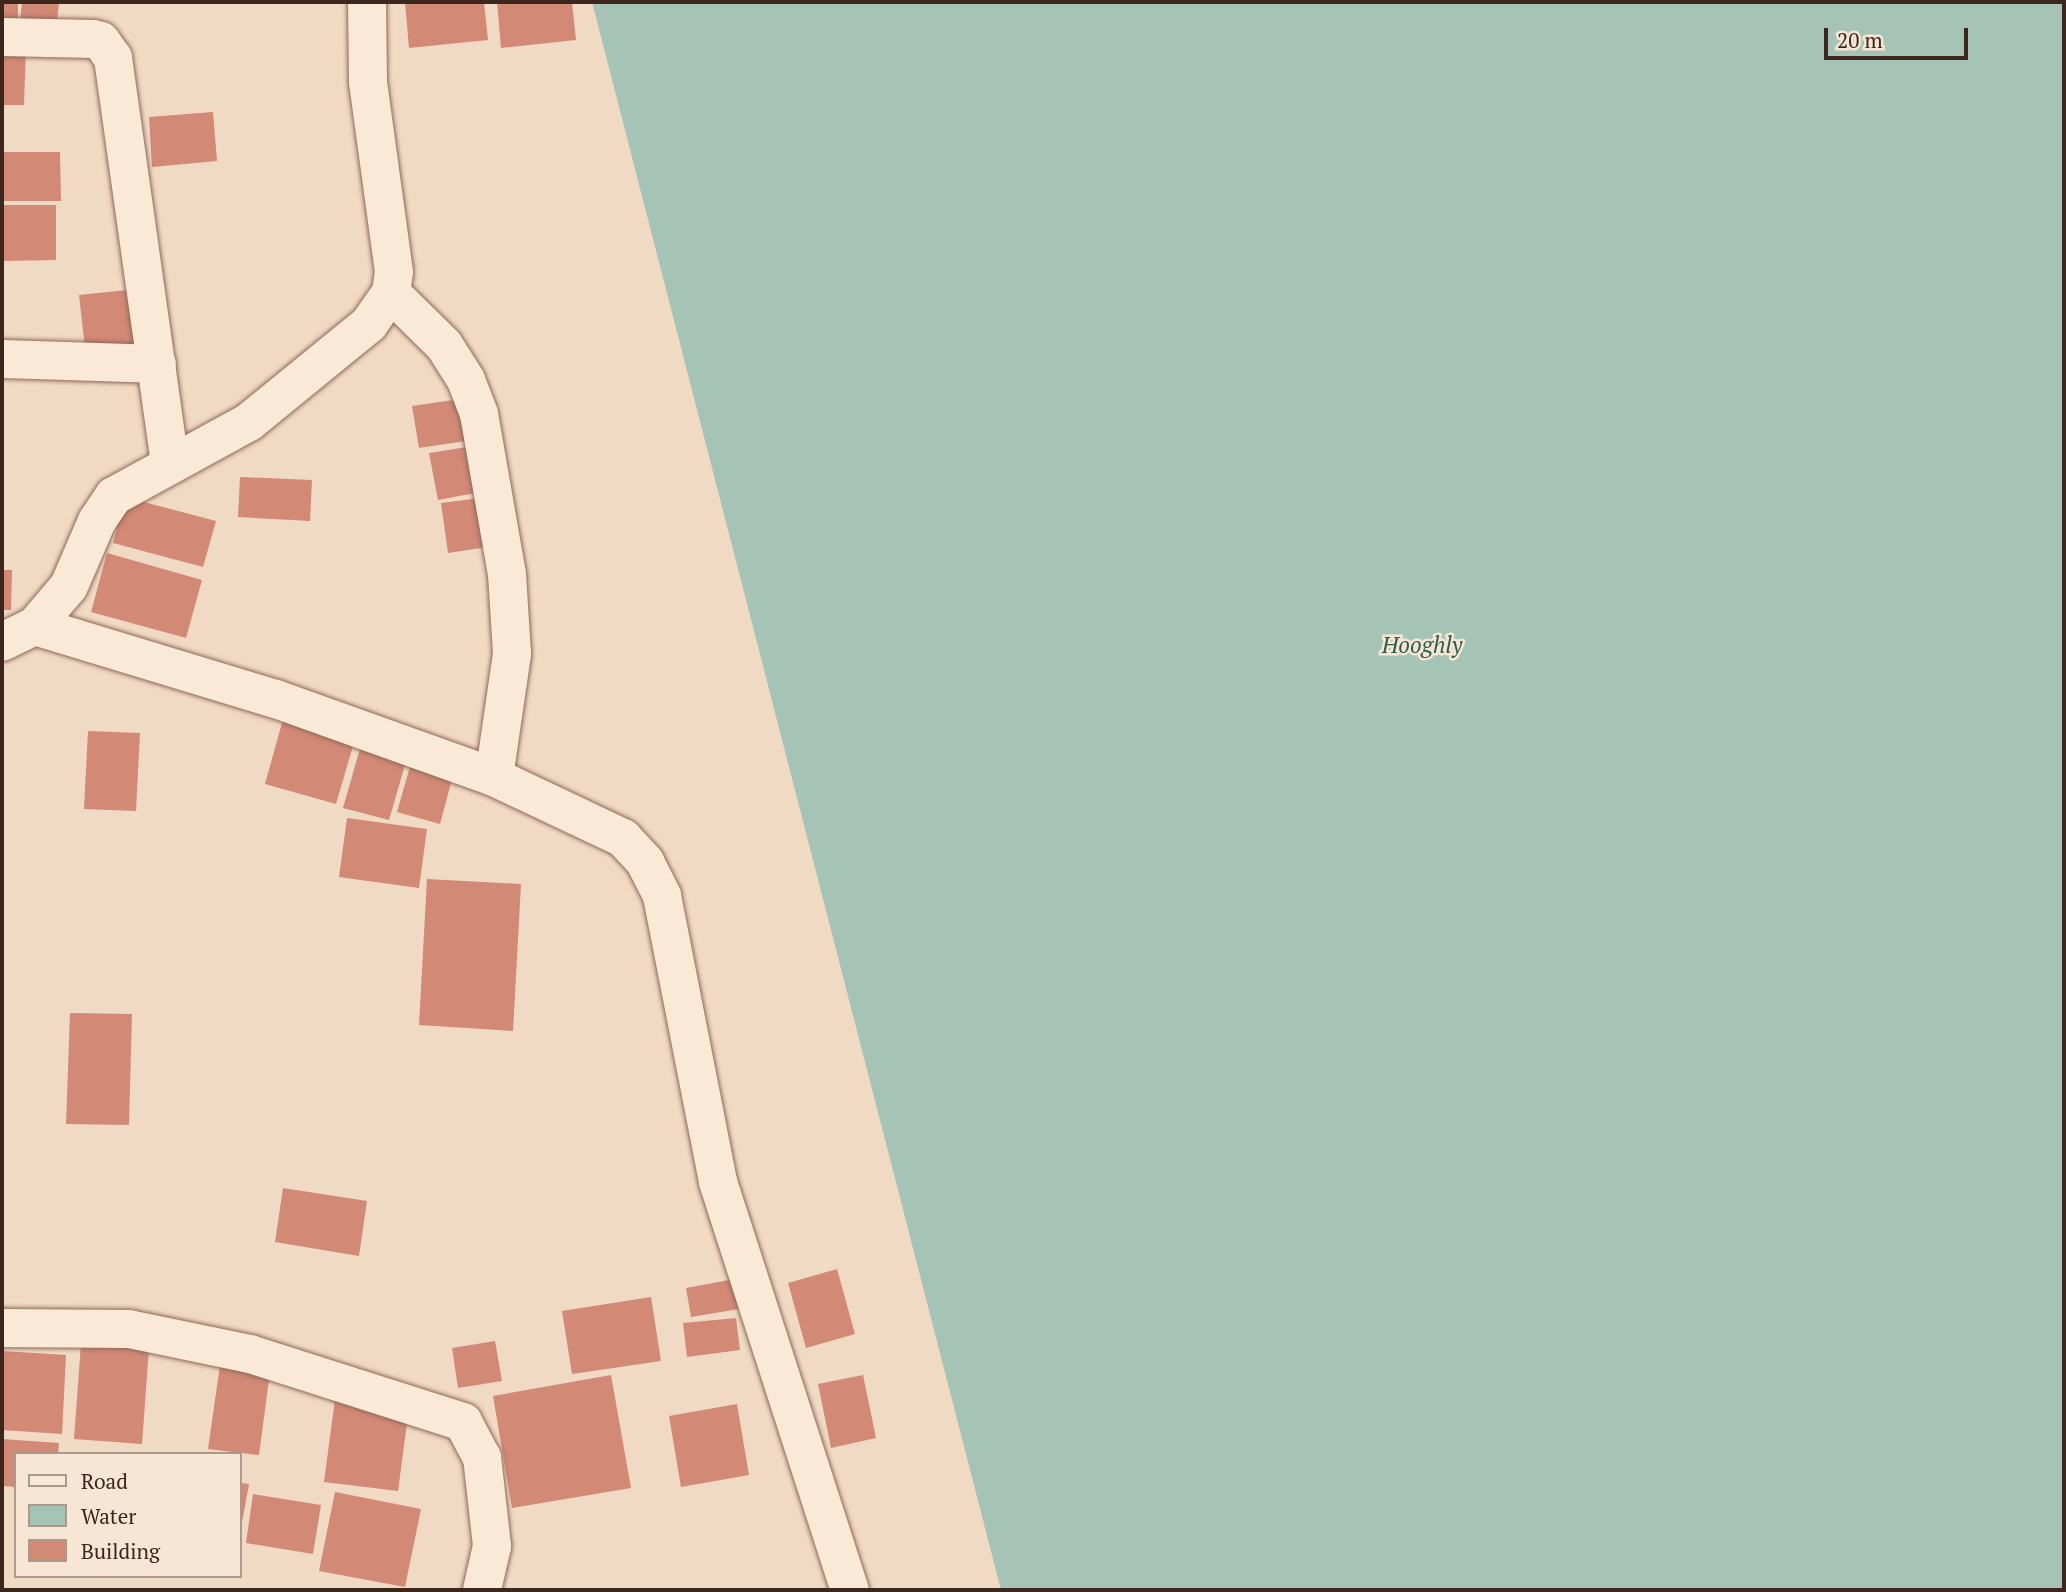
<!DOCTYPE html>
<style>
body{margin:0}
#map{position:relative;width:2066px;height:1592px;overflow:hidden;background:#f1dac3;font-family:"PT Serif",serif}
div>[style]{position:absolute}
.water>*{inset:0;background:#a6c4b5}
.building>*{inset:0;background:#d28976}
.roads{filter:drop-shadow(0 0 2px #8d6958) drop-shadow(0 0 2px #8d6958)}
.minor>*{height:38px;margin:-19px;padding:0 19px;transform-origin:19px;border-radius:19px;background:#fbe9d7}
span{translate:-50% -50%;white-space:nowrap;text-align:center;line-height:1.15;-webkit-text-stroke:5px #f8e6d4;paint-order:stroke}
.water-label{font-size:23px;color:#2c5d4f;font-style:italic}
.frame{position:absolute;inset:0;border:4px solid #3c261d;pointer-events:none}
.legend{position:absolute;left:14px;top:1452px;width:228px;height:126px;box-sizing:border-box;background:#f8e6d4;border:2px solid #ad998b;margin:0;padding:9px 12px;list-style:none;font-size:21px;color:#3c261d}
.legend li{display:flex;align-items:center;gap:14px;height:35px}
.legend b{width:35px;border:2px solid #ad998b}
.scale{position:absolute;left:1824px;top:28px;width:144px;height:32px;box-sizing:border-box;border:4px solid #3c261d;border-top:0;padding-left:9px;font-size:21px;line-height:24px;white-space:nowrap;color:#3c261d;-webkit-text-stroke:5px #f8e6d4;paint-order:stroke}
</style>
<div id="map">
<div class="water">
<i style="clip-path:polygon(592px 2px,2064px 2px,2064px 1590px,1001px 1590px)"></i>
</div>
<div class="building">
<i style="clip-path:polygon(2px 2px,18px 2px,18px 20px,2px 19px)"></i>
<i style="clip-path:polygon(22px 2px,59px 2px,57px 24px,20px 22px)"></i>
<i style="clip-path:polygon(405px 2px,484px 2px,488px 40px,409px 48px)"></i>
<i style="clip-path:polygon(497px 2px,572px 2px,576px 40px,501px 48px)"></i>
<i style="clip-path:polygon(2px 45px,26px 46px,24px 105px,2px 105px)"></i>
<i style="clip-path:polygon(213px 112px,217px 161px,152px 167px,149px 117px)"></i>
<i style="clip-path:polygon(2px 152px,60px 152px,61px 201px,2px 201px)"></i>
<i style="clip-path:polygon(2px 205px,56px 205px,56px 260px,2px 261px)"></i>
<i style="clip-path:polygon(137px 289px,141px 343px,85px 348px,79px 295px)"></i>
<i style="clip-path:polygon(460px 399px,466px 441px,419px 448px,412px 406px)"></i>
<i style="clip-path:polygon(467px 447px,475px 493px,438px 500px,429px 453px)"></i>
<i style="clip-path:polygon(240px 477px,312px 480px,310px 521px,238px 517px)"></i>
<i style="clip-path:polygon(125px 497px,216px 521px,203px 567px,113px 543px)"></i>
<i style="clip-path:polygon(481px 498px,488px 547px,448px 553px,441px 503px)"></i>
<i style="clip-path:polygon(107px 553px,202px 580px,186px 638px,91px 612px)"></i>
<i style="clip-path:polygon(2px 570px,12px 570px,11px 610px,2px 610px)"></i>
<i style="clip-path:polygon(285px 712px,357px 732px,336px 804px,265px 784px)"></i>
<i style="clip-path:polygon(88px 731px,140px 733px,136px 811px,84px 809px)"></i>
<i style="clip-path:polygon(363px 738px,409px 751px,389px 820px,343px 808px)"></i>
<i style="clip-path:polygon(413px 756px,455px 768px,440px 824px,397px 812px)"></i>
<i style="clip-path:polygon(347px 818px,427px 829px,419px 888px,339px 877px)"></i>
<i style="clip-path:polygon(427px 879px,521px 884px,513px 1031px,419px 1025px)"></i>
<i style="clip-path:polygon(70px 1013px,132px 1014px,129px 1125px,66px 1124px)"></i>
<i style="clip-path:polygon(283px 1188px,367px 1201px,359px 1256px,275px 1242px)"></i>
<i style="clip-path:polygon(837px 1269px,855px 1334px,806px 1348px,788px 1283px)"></i>
<i style="clip-path:polygon(740px 1278px,745px 1308px,691px 1317px,686px 1288px)"></i>
<i style="clip-path:polygon(651px 1297px,661px 1361px,572px 1374px,562px 1311px)"></i>
<i style="clip-path:polygon(736px 1318px,740px 1350px,687px 1357px,683px 1323px)"></i>
<i style="clip-path:polygon(495px 1341px,502px 1381px,458px 1388px,452px 1348px)"></i>
<i style="clip-path:polygon(81px 1343px,149px 1348px,142px 1444px,74px 1439px)"></i>
<i style="clip-path:polygon(2px 1351px,66px 1355px,62px 1434px,2px 1430px)"></i>
<i style="clip-path:polygon(220px 1365px,270px 1372px,259px 1455px,208px 1449px)"></i>
<i style="clip-path:polygon(611px 1375px,631px 1488px,512px 1508px,493px 1396px)"></i>
<i style="clip-path:polygon(863px 1375px,876px 1438px,831px 1448px,818px 1384px)"></i>
<i style="clip-path:polygon(335px 1399px,409px 1408px,398px 1491px,324px 1482px)"></i>
<i style="clip-path:polygon(737px 1404px,749px 1475px,681px 1487px,669px 1416px)"></i>
<i style="clip-path:polygon(2px 1439px,59px 1443px,58px 1454px,16px 1454px,16px 1487px,2px 1486px)"></i>
<i style="clip-path:polygon(240px 1483px,249px 1484px,241px 1528px,240px 1527px)"></i>
<i style="clip-path:polygon(335px 1492px,421px 1509px,405px 1587px,319px 1571px)"></i>
<i style="clip-path:polygon(253px 1494px,321px 1505px,313px 1554px,246px 1543px)"></i>
</div>
<div class="roads">
<div class="minor">
<i style="left:2px;top:37px;width:91px;rotate:1.3deg"></i>
<i style="left:93px;top:39px;width:8px;rotate:14deg"></i>
<i style="left:101px;top:41px;width:21px;rotate:55deg"></i>
<i style="left:113px;top:58px;width:409px;rotate:82deg"></i>
<i style="left:391px;top:293px;width:74px;rotate:44.5deg"></i>
<i style="left:444px;top:345px;width:41px;rotate:57.8deg"></i>
<i style="left:466px;top:380px;width:36px;rotate:69deg"></i>
<i style="left:479px;top:414px;width:162px;rotate:80.1deg"></i>
<i style="left:507px;top:574px;width:80px;rotate:86.4deg"></i>
<i style="left:512px;top:654px;width:124px;rotate:98.3deg"></i>
<i style="left:2px;top:359px;width:155px;rotate:1.8deg"></i>
<i style="left:35px;top:626px;width:252px;rotate:16.9deg"></i>
<i style="left:276px;top:699px;width:232px;rotate:19.7deg"></i>
<i style="left:494px;top:777px;width:143px;rotate:25.3deg"></i>
<i style="left:623px;top:838px;width:33px;rotate:47deg"></i>
<i style="left:645px;top:862px;width:38px;rotate:63deg"></i>
<i style="left:662px;top:896px;width:291px;rotate:78.9deg"></i>
<i style="left:718px;top:1182px;width:429px;rotate:72.1deg"></i>
<i style="left:2px;top:642px;width:37px;rotate:-26deg"></i>
<i style="left:35px;top:626px;width:52px;rotate:-49.6deg"></i>
<i style="left:69px;top:586px;width:71px;rotate:-66.7deg"></i>
<i style="left:97px;top:521px;width:30px;rotate:-56deg"></i>
<i style="left:114px;top:496px;width:154px;rotate:-28.7deg"></i>
<i style="left:249px;top:422px;width:155px;rotate:-39.2deg"></i>
<i style="left:369px;top:324px;width:38px;rotate:-55deg"></i>
<i style="left:391px;top:293px;width:21px;rotate:-82deg"></i>
<i style="left:394px;top:272px;width:192px;rotate:-97.8deg"></i>
<i style="left:368px;top:82px;width:80px;rotate:-90.7deg"></i>
<i style="left:2px;top:1328px;width:127px;rotate:0.5deg"></i>
<i style="left:129px;top:1329px;width:124px;rotate:11.7deg"></i>
<i style="left:250px;top:1354px;width:224px;rotate:17.7deg"></i>
<i style="left:463px;top:1422px;width:40px;rotate:62deg"></i>
<i style="left:482px;top:1457px;width:90px;rotate:83.6deg"></i>
<i style="left:492px;top:1546px;width:45px;rotate:102.8deg"></i>
</div>
</div>
<div class="water-label">
<span style="left:1422px;top:645px">Hooghly</span>
</div>
<div class="frame"></div>
<ul class="legend">
<li><b style="height:9px;background:#fbe9d7"></b>Road</li>
<li><b style="height:19px;background:#a6c4b5"></b>Water</li>
<li><b style="height:19px;background:#d28976"></b>Building</li>
</ul>
<div class="scale">20 m</div>
</div>
